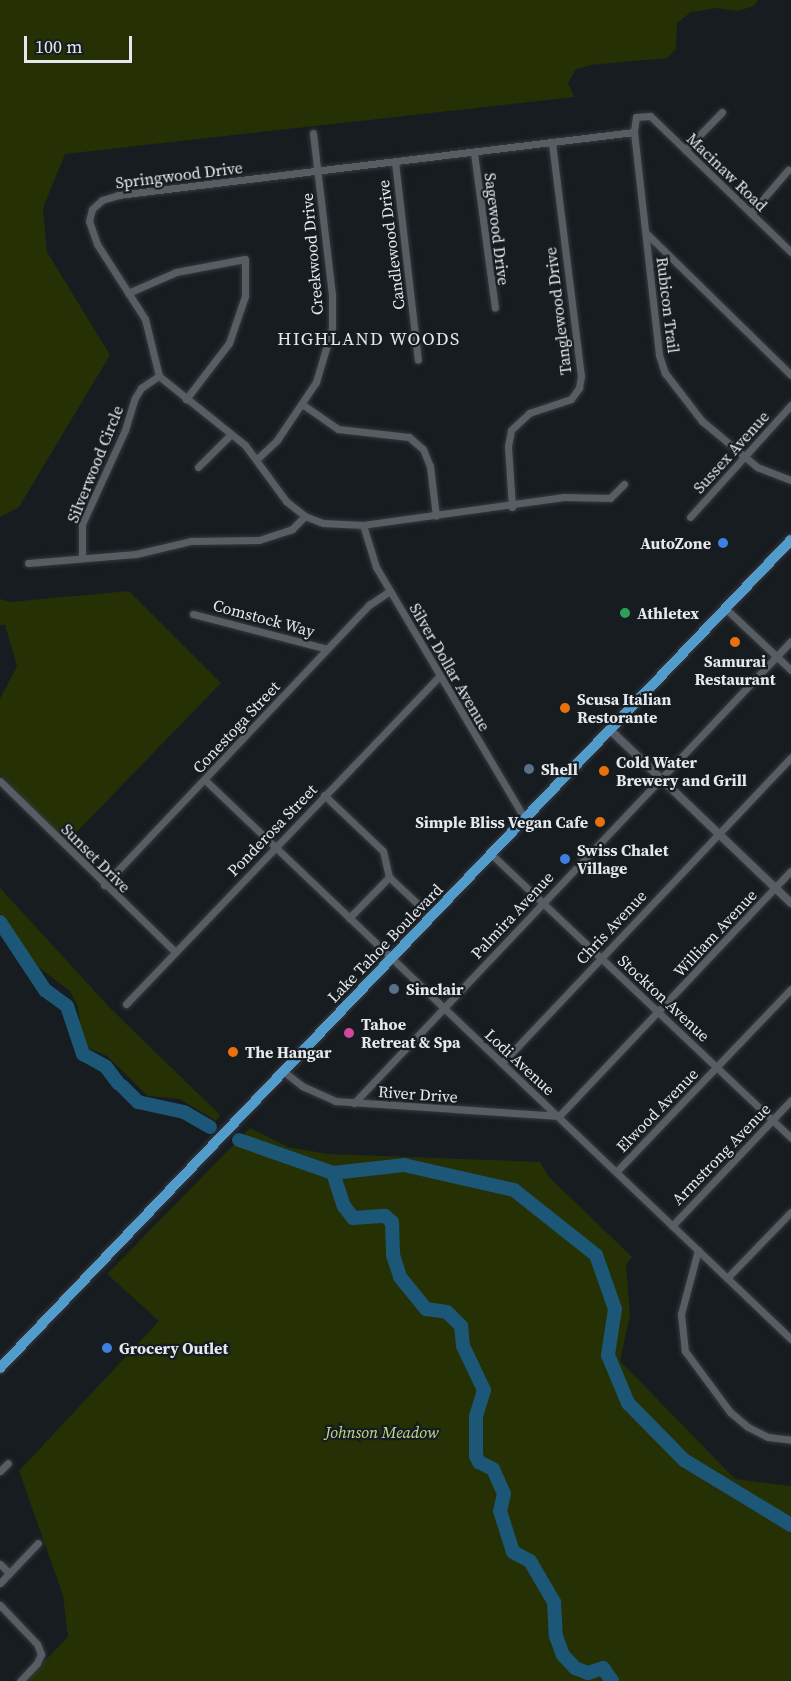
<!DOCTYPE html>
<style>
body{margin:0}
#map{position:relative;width:791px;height:1681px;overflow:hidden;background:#171c21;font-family:"Source Serif 4",serif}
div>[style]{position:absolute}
.green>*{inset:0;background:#253005}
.river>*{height:14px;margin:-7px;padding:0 7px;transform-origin:7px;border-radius:7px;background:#1c5777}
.roads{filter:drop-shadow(0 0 2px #36383c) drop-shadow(0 0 2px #36383c)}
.minor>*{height:7px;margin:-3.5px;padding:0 3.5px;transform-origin:3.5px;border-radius:3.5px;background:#585d64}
.tertiary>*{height:8px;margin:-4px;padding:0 4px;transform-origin:4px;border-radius:4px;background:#585d64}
.trunk>*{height:10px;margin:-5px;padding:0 5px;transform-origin:5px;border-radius:5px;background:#529ccb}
.dots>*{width:16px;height:16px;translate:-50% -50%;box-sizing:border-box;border:3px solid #171c21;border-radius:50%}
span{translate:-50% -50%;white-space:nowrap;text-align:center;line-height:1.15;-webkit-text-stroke:4.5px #171c21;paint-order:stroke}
.street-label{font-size:16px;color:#e5e8ec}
.poi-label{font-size:16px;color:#e5e8ec;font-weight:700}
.right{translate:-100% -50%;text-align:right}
.left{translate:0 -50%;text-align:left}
.park-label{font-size:16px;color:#c2db8a;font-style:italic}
.neighbourhood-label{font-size:18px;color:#e5e8ec;letter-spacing:1.5px}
.scale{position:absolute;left:24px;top:36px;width:108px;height:27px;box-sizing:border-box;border:3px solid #e5e8ec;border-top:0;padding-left:8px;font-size:18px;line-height:21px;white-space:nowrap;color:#e5e8ec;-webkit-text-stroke:4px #171c21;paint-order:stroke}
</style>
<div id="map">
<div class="green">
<i style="clip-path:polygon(0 0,758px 0,754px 6px,738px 11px,716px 8px,691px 12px,677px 23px,676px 49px,667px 58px,590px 65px,575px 70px,568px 83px,574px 97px,65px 154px,43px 208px,47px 252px,110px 355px,19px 507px,0 517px)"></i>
<i style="clip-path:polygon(129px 591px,221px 683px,66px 843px,0 774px,0 699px,17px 666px,5px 625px,0 625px,0 599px,10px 602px)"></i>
<i style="clip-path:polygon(0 888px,111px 1009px,220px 1115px,216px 1121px,180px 1099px,148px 1096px,107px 1056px,86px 1047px,81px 1037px,78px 1007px,70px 991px,37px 966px,0 914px)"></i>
<i style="clip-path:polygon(250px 1128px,288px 1147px,328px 1154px,540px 1162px,548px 1176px,632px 1257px,626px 1264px,630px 1315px,620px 1361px,735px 1479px,791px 1486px,791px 1681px,25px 1681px,68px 1637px,63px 1595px,19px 1471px,159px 1321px,107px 1274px)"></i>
</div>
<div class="river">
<i style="left:0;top:922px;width:82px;rotate:56.5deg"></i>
<i style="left:45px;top:990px;width:27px;rotate:36deg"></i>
<i style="left:67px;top:1006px;width:51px;rotate:71.6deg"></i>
<i style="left:83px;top:1054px;width:26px;rotate:29deg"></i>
<i style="left:106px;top:1067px;width:21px;rotate:53deg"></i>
<i style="left:122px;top:1086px;width:23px;rotate:45deg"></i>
<i style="left:138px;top:1102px;width:47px;rotate:12.3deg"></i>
<i style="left:184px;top:1112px;width:30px;rotate:30deg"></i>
<i style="left:239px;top:1140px;width:100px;rotate:19.3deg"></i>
<i style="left:333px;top:1173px;width:71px;rotate:-6.4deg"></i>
<i style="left:404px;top:1165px;width:113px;rotate:12.8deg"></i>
<i style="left:514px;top:1190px;width:105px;rotate:38.4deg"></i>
<i style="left:596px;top:1255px;width:57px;rotate:70.6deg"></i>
<i style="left:615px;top:1309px;width:47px;rotate:98.7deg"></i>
<i style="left:608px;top:1355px;width:52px;rotate:67.4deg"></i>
<i style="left:628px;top:1403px;width:80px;rotate:45.5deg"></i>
<i style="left:684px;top:1460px;width:125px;rotate:31.3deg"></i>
<i style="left:333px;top:1173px;width:35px;rotate:72deg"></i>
<i style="left:344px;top:1206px;width:15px;rotate:53deg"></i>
<i style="left:353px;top:1218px;width:32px;rotate:-4deg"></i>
<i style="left:385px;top:1216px;width:9px;rotate:41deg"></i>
<i style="left:392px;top:1222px;width:33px;rotate:88deg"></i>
<i style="left:393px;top:1255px;width:23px;rotate:72deg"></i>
<i style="left:400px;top:1277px;width:41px;rotate:50.9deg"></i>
<i style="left:426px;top:1309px;width:21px;rotate:8deg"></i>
<i style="left:447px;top:1312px;width:20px;rotate:45deg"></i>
<i style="left:461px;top:1326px;width:20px;rotate:84deg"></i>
<i style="left:463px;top:1346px;width:49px;rotate:64.5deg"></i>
<i style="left:484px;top:1390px;width:28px;rotate:107deg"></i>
<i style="left:476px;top:1417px;width:39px;rotate:90deg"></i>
<i style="left:476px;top:1456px;width:7px;rotate:63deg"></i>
<i style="left:479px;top:1462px;width:16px;rotate:27deg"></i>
<i style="left:493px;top:1469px;width:27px;rotate:66deg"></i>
<i style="left:504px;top:1494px;width:17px;rotate:103deg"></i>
<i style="left:500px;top:1511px;width:43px;rotate:72.4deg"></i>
<i style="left:513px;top:1552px;width:19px;rotate:28deg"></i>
<i style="left:530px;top:1561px;width:48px;rotate:59.7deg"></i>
<i style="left:554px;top:1602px;width:34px;rotate:87deg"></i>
<i style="left:556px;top:1636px;width:20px;rotate:70deg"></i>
<i style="left:563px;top:1655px;width:18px;rotate:47deg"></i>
<i style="left:575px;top:1668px;width:14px;rotate:21deg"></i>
<i style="left:588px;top:1673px;width:16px;rotate:-18deg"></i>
<i style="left:603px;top:1668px;width:16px;rotate:55deg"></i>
</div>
<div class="roads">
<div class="minor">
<i style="left:685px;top:150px;width:53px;rotate:-45.8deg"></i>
<i style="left:474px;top:153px;width:156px;rotate:82.3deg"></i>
<i style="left:395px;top:162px;width:199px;rotate:83.4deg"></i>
<i style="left:751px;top:213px;width:57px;rotate:-49.3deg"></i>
<i style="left:646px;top:233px;width:203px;rotate:44.4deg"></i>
<i style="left:791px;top:252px;width:196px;rotate:-136deg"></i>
<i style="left:650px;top:116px;width:14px;rotate:176deg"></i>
<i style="left:636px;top:117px;width:15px;rotate:98deg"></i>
<i style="left:634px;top:132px;width:224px;rotate:83.6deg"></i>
<i style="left:659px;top:355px;width:19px;rotate:72deg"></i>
<i style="left:665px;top:373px;width:61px;rotate:52.4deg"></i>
<i style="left:702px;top:421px;width:72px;rotate:39.9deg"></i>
<i style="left:757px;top:467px;width:36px;rotate:21deg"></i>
<i style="left:128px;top:293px;width:52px;rotate:-23.6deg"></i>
<i style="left:176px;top:272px;width:70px;rotate:-10.7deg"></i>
<i style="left:245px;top:259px;width:37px;rotate:90deg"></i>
<i style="left:245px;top:296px;width:50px;rotate:108.8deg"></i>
<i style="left:229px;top:343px;width:71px;rotate:127.5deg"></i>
<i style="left:302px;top:404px;width:44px;rotate:34.8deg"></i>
<i style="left:338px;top:429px;width:71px;rotate:6.4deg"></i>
<i style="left:409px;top:437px;width:18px;rotate:41deg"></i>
<i style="left:423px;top:449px;width:18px;rotate:68deg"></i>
<i style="left:430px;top:466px;width:50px;rotate:83.2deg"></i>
<i style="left:258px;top:458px;width:26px;rotate:-43deg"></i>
<i style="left:277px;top:440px;width:70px;rotate:-56.1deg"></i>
<i style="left:316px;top:382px;width:56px;rotate:-73.5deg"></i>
<i style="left:332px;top:328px;width:33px;rotate:-90deg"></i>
<i style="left:332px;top:295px;width:163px;rotate:-96.7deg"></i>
<i style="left:198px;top:467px;width:45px;rotate:-45deg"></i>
<i style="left:624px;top:484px;width:20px;rotate:135deg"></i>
<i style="left:610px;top:498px;width:46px;rotate:-178.8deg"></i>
<i style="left:564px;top:497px;width:203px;rotate:172.1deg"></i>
<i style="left:363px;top:525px;width:40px;rotate:-177.1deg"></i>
<i style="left:323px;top:523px;width:19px;rotate:-159deg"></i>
<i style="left:305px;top:516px;width:24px;rotate:-142deg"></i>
<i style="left:286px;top:501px;width:69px;rotate:-126.2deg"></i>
<i style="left:245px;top:445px;width:110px;rotate:-141.3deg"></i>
<i style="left:159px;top:376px;width:59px;rotate:-103.8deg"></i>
<i style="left:145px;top:319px;width:89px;rotate:-122.6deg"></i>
<i style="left:97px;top:244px;width:24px;rotate:-109deg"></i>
<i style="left:89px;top:221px;width:12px;rotate:-76deg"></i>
<i style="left:92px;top:209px;width:13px;rotate:-42deg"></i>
<i style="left:102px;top:200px;width:17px;rotate:-17deg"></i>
<i style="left:118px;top:195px;width:520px;rotate:-6.96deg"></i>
<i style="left:512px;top:507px;width:61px;rotate:-93.8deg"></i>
<i style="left:508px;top:446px;width:16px;rotate:-79deg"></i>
<i style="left:511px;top:430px;width:25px;rotate:-43deg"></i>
<i style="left:529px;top:413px;width:44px;rotate:-18.4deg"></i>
<i style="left:571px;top:399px;width:14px;rotate:-54deg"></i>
<i style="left:579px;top:388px;width:12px;rotate:-81deg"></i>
<i style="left:581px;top:376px;width:236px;rotate:-97.1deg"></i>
<i style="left:690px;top:517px;width:151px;rotate:-48deg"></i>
<i style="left:363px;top:525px;width:44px;rotate:72.8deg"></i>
<i style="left:376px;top:567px;width:293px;rotate:59.4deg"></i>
<i style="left:82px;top:557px;width:33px;rotate:-90deg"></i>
<i style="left:82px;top:524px;width:103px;rotate:-65.4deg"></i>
<i style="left:125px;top:430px;width:34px;rotate:-73deg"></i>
<i style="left:135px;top:398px;width:12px;rotate:-59deg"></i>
<i style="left:141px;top:388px;width:22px;rotate:-34deg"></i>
<i style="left:28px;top:563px;width:108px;rotate:-4.8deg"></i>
<i style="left:136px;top:554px;width:57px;rotate:-13.3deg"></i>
<i style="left:191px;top:541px;width:68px;rotate:-0.8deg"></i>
<i style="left:259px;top:540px;width:35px;rotate:-18deg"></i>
<i style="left:292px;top:529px;width:18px;rotate:-45deg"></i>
<i style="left:725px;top:608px;width:91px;rotate:43.2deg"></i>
<i style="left:193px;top:614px;width:138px;rotate:14.6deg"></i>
<i style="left:205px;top:780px;width:810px;rotate:43.65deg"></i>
<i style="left:0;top:781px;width:245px;rotate:44.3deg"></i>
<i style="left:324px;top:795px;width:81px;rotate:43.5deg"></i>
<i style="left:383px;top:851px;width:27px;rotate:77deg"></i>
<i style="left:491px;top:854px;width:413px;rotate:43.4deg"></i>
<i style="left:104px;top:885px;width:386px;rotate:-46.6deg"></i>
<i style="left:369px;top:605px;width:25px;rotate:-34deg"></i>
<i style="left:349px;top:918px;width:57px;rotate:-45.7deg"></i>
<i style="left:389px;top:877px;width:44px;rotate:43.2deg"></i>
<i style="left:126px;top:1004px;width:453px;rotate:-46.3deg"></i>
<i style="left:502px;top:1063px;width:421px;rotate:-46.6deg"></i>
<i style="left:283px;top:1071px;width:24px;rotate:38deg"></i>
<i style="left:302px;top:1086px;width:36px;rotate:24deg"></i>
<i style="left:335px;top:1101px;width:225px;rotate:3.8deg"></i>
<i style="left:559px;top:1116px;width:337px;rotate:-46.6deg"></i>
<i style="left:354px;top:1103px;width:636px;rotate:-46.59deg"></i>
<i style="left:616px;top:1172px;width:253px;rotate:-46.3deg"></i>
<i style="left:672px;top:1226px;width:173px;rotate:-46.6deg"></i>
<i style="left:698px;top:1250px;width:66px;rotate:104.9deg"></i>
<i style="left:681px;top:1314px;width:37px;rotate:84deg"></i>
<i style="left:685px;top:1351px;width:76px;rotate:53.6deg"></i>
<i style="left:730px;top:1412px;width:23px;rotate:40deg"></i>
<i style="left:748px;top:1427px;width:22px;rotate:27deg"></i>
<i style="left:768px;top:1437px;width:23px;rotate:7deg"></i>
<i style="left:727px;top:1278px;width:92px;rotate:-45.9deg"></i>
<i style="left:0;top:1471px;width:11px;rotate:-45deg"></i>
<i style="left:0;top:1564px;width:13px;rotate:45deg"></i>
<i style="left:0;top:1583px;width:55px;rotate:-46.5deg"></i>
<i style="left:0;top:1605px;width:54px;rotate:46.5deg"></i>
<i style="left:37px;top:1644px;width:11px;rotate:68deg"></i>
<i style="left:41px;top:1654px;width:10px;rotate:114deg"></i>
<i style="left:37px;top:1663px;width:25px;rotate:133deg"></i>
</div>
<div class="tertiary">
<i style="left:609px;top:729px;width:252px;rotate:43.7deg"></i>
</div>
<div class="trunk">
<i style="left:0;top:1368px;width:1145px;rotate:-46.31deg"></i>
</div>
</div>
<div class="dots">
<i style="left:723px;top:543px;background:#3f7fe0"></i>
<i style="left:625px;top:613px;background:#2e9e5b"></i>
<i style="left:735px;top:642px;background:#e8710a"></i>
<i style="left:565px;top:708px;background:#e8710a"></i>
<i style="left:529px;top:769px;background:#5c6f8a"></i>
<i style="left:604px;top:771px;background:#e8710a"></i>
<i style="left:600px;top:822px;background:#e8710a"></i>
<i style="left:565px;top:859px;background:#3f7fe0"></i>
<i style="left:394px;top:989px;background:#5c6f8a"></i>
<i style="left:349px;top:1033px;background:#d1479c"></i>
<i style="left:233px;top:1052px;background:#e8710a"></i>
<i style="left:107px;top:1348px;background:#3f7fe0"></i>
</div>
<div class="street-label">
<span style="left:727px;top:172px;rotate:44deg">Macinaw Road</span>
<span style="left:179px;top:175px;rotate:-7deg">Springwood Drive</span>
<span style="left:497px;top:229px;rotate:83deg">Sagewood Drive</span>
<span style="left:391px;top:245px;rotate:-97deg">Candlewood Drive</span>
<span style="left:312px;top:254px;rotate:-95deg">Creekwood Drive</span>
<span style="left:668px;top:305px;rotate:83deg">Rubicon Trail</span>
<span style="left:558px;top:311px;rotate:-97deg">Tanglewood Drive</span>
<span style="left:731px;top:452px;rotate:-48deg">Sussex Avenue</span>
<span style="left:95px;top:464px;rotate:-68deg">Silverwood Circle</span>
<span style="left:264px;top:618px;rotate:15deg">Comstock Way</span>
<span style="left:450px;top:667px;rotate:60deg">Silver Dollar Avenue</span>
<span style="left:236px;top:727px;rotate:-47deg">Conestoga Street</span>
<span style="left:272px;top:830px;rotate:-46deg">Ponderosa Street</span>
<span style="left:96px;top:858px;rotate:45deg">Sunset Drive</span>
<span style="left:512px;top:915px;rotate:-47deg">Palmira Avenue</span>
<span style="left:611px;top:927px;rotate:-47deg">Chris Avenue</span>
<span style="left:715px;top:933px;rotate:-47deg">William Avenue</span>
<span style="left:385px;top:943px;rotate:-46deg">Lake Tahoe Boulevard</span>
<span style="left:664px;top:998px;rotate:43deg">Stockton Avenue</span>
<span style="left:520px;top:1062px;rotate:43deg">Lodi Avenue</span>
<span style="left:418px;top:1094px;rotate:4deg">River Drive</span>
<span style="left:657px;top:1110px;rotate:-46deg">Elwood Avenue</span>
<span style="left:721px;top:1154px;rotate:-46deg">Armstrong Avenue</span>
</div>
<div class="poi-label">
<span class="right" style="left:711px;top:543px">AutoZone</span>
<span class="left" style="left:637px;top:613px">Athletex</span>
<span style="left:735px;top:670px">Samurai<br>Restaurant</span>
<span class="left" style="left:577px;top:708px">Scusa Italian<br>Restorante</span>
<span class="left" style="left:616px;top:771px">Cold Water<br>Brewery and Grill</span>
<span class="left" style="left:541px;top:769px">Shell</span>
<span class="right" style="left:588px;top:822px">Simple Bliss Vegan Cafe</span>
<span class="left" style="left:577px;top:859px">Swiss Chalet<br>Village</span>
<span class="left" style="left:406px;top:989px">Sinclair</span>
<span class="left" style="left:361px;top:1033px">Tahoe<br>Retreat &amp; Spa</span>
<span class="left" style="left:245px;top:1052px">The Hangar</span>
<span class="left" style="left:119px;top:1348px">Grocery Outlet</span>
</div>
<div class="park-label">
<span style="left:382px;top:1432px">Johnson Meadow</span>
</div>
<div class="neighbourhood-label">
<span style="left:369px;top:339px">HIGHLAND WOODS</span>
</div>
<div class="scale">100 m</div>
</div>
